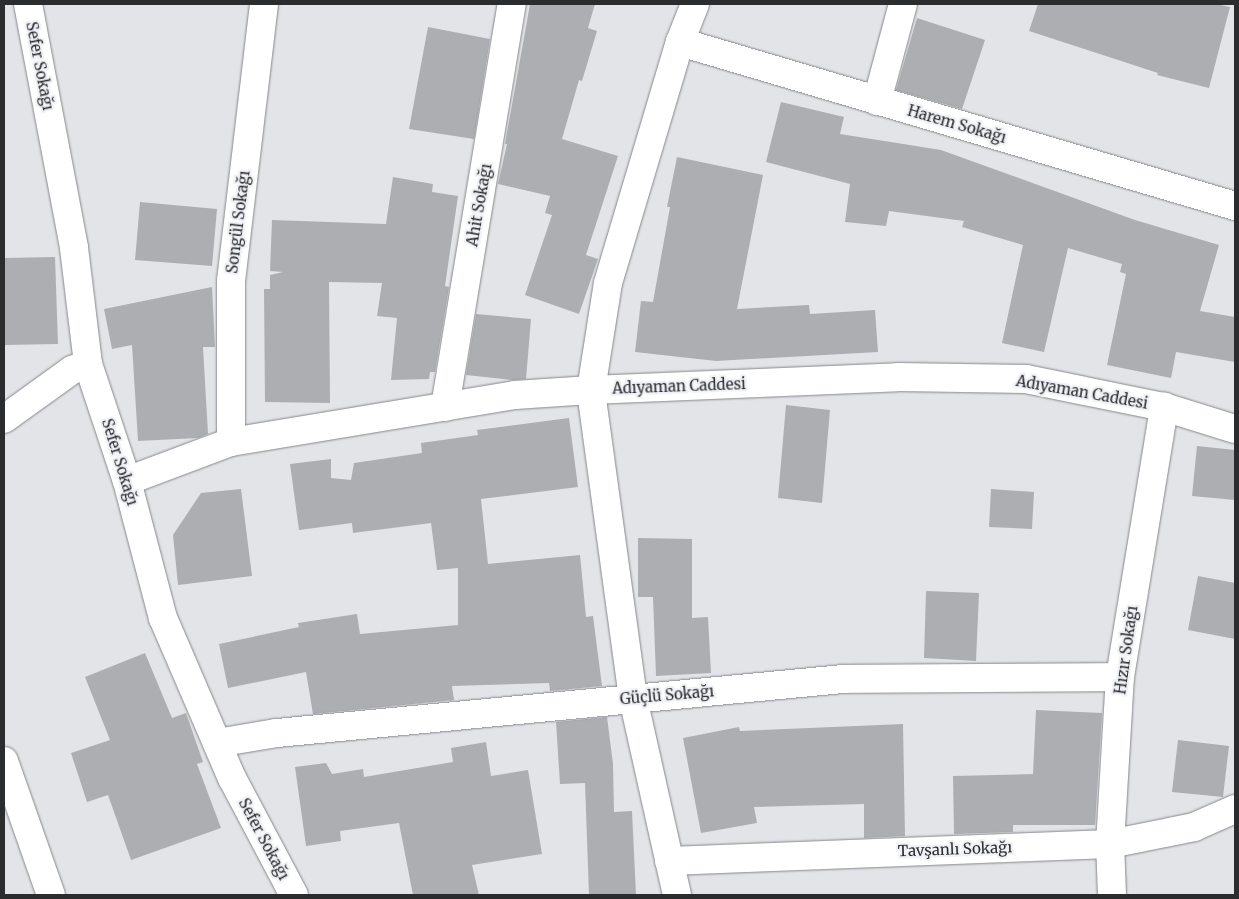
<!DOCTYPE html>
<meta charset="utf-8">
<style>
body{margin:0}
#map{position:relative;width:1239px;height:899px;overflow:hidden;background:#e3e4e8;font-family:Merriweather,serif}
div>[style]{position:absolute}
.building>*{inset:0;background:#adaeb2}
.roads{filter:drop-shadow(0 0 1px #85878b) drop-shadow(0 0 1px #85878b)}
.minor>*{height:28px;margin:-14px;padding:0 14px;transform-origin:14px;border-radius:14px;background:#fff}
span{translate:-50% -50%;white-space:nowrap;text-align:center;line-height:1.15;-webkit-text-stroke:4.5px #f0f1f6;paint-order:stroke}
.street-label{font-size:15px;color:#2b2c2e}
.frame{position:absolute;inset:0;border:5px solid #2b2c2e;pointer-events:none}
</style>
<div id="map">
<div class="building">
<i style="clip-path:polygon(530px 4px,595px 4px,588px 28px,597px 31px,582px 81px,579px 80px,562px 139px,618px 156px,586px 255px,598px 259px,579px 314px,525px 295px,552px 215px,545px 213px,550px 196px,498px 184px,507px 144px,505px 144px)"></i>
<i style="clip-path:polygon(1038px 4px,1216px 4px,1230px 7px,1209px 88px,1157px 75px,1158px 73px,1029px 31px)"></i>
<i style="clip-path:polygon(917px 18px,985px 40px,962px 109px,896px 90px)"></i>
<i style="clip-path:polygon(428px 27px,490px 39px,474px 139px,409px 129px)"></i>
<i style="clip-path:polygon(781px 102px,844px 117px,840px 134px,941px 150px,1135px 220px,1219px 245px,1200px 311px,1235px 317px,1235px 362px,1176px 352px,1171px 378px,1107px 365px,1126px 274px,1120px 272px,1122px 264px,1068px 248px,1044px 352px,1002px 343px,1023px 245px,962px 227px,964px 221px,889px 211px,886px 226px,845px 222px,850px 184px,766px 162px)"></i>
<i style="clip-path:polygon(677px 157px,763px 175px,737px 309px,809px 305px,810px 314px,875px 310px,878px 352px,716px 361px,635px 352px,641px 301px,653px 302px,670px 207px,667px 207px)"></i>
<i style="clip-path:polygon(393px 177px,433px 184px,432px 192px,458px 196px,445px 286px,449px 287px,435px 372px,430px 372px,429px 379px,391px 380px,397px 318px,377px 316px,382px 283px,329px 282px,330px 403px,265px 402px,264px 289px,270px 289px,270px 275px,283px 272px,270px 271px,272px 220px,386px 224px)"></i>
<i style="clip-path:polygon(140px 202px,217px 209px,212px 266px,135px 260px)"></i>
<i style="clip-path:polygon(55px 257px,58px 344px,4px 345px,4px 258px)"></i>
<i style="clip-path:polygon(212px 287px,215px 347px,203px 347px,208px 434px,198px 438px,138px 441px,132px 345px,112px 349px,104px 309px)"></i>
<i style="clip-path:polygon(476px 314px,531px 319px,526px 379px,512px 380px,466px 375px)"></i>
<i style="clip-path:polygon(786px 405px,830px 410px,822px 503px,778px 498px)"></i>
<i style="clip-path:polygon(569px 418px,578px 487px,481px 499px,488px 564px,580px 555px,586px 617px,593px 616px,602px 686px,550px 691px,549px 683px,452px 686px,454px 700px,313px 714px,306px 672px,228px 688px,219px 644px,299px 627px,298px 623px,357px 614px,360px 634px,458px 625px,458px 568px,437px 570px,431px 523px,353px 533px,352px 523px,299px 530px,290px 464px,331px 459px,331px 478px,351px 480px,354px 463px,422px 453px,421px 443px,478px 435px,477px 430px)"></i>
<i style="clip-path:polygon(1197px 446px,1235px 450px,1235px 500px,1192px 496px)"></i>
<i style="clip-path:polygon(241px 489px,252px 576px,178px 585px,173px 535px,201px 493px)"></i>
<i style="clip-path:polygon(991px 489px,1034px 492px,1032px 529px,989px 527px)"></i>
<i style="clip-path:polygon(638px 538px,692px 539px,692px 618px,708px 617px,711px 673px,656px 676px,653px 597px,638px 597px)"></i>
<i style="clip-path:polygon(1198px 576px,1235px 583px,1235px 639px,1188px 630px)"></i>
<i style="clip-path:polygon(926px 591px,979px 593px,976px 661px,924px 658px)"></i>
<i style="clip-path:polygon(145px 653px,172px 718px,186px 713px,203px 762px,197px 764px,221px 828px,131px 860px,108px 795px,87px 802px,71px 753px,110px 740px,85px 677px)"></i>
<i style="clip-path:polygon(1036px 710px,1102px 713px,1095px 825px,1013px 825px,1013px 832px,954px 834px,953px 776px,1033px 774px)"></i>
<i style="clip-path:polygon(607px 717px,613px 764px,614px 812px,632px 811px,636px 895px,589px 895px,585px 783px,560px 784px,556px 722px)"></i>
<i style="clip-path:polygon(903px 724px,905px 836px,864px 838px,864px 804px,754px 807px,757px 823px,701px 833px,683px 738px,739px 727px,740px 731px)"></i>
<i style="clip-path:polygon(1178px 740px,1229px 746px,1223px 797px,1172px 792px)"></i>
<i style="clip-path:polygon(486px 742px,491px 776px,528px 770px,542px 854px,472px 865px,479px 895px,413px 895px,399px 823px,340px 831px,341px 841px,306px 846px,295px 767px,326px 763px,332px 774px,363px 769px,364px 777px,453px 762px,451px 748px)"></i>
</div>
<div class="roads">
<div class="minor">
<i style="left:28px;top:4px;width:248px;rotate:79.3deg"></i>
<i style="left:74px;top:248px;width:117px;rotate:83.1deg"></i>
<i style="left:88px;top:364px;width:123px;rotate:71.6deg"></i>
<i style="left:127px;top:481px;width:142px;rotate:75.3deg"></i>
<i style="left:163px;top:618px;width:174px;rotate:66.7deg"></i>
<i style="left:232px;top:778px;width:132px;rotate:62.1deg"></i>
<i style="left:680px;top:42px;width:579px;rotate:16.46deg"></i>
<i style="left:877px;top:101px;width:100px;rotate:-75deg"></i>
<i style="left:445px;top:407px;width:409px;rotate:-80.6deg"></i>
<i style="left:4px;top:419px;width:84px;rotate:-35.8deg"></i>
<i style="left:72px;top:370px;width:17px;rotate:-21deg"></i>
<i style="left:231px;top:442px;width:161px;rotate:-90deg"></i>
<i style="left:231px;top:281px;width:279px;rotate:-83.2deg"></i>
<i style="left:127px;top:481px;width:111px;rotate:-20.6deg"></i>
<i style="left:231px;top:442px;width:288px;rotate:-9.4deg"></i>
<i style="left:515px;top:395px;width:76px;rotate:-3.8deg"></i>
<i style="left:591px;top:390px;width:307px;rotate:-2.4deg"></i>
<i style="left:898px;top:377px;width:128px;rotate:0.9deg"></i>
<i style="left:1026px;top:379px;width:141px;rotate:11.5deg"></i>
<i style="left:1164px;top:407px;width:74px;rotate:17.2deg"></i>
<i style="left:217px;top:743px;width:61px;rotate:-9.5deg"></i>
<i style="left:277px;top:733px;width:569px;rotate:-5.45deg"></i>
<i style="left:843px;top:679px;width:277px;rotate:-0.4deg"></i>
<i style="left:4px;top:761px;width:142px;rotate:70.7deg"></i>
<i style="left:669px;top:861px;width:441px;rotate:-2.2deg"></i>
<i style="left:1110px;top:844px;width:86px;rotate:-11.4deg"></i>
<i style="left:1194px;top:827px;width:45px;rotate:-23.7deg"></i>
<i style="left:677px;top:895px;width:202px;rotate:-102.6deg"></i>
<i style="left:633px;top:698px;width:311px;rotate:-97.8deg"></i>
<i style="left:591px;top:390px;width:108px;rotate:-81deg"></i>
<i style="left:608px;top:283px;width:252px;rotate:-73.4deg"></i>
<i style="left:680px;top:42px;width:41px;rotate:-68.5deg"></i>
<i style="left:1112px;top:895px;width:51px;rotate:-92.2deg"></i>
<i style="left:1110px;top:844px;width:167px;rotate:-86.6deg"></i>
<i style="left:1120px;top:677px;width:274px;rotate:-80.7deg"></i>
</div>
</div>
<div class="street-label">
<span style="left:40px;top:66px;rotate:79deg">Sefer Sokağı</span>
<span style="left:957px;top:124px;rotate:16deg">Harem Sokağı</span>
<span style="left:479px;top:205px;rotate:-80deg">Ahit Sokağı</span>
<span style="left:238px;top:222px;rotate:-83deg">Songül Sokağı</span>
<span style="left:679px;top:386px;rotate:-2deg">Adıyaman Caddesi</span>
<span style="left:1082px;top:392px;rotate:10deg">Adıyaman Caddesi</span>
<span style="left:120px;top:462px;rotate:73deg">Sefer Sokağı</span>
<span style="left:1126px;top:650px;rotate:-82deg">Hızır Sokağı</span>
<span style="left:667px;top:695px;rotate:-5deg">Güçlü Sokağı</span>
<span style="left:264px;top:839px;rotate:62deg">Sefer Sokağı</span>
<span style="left:955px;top:849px;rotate:-2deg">Tavşanlı Sokağı</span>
</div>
<div class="frame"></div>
</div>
